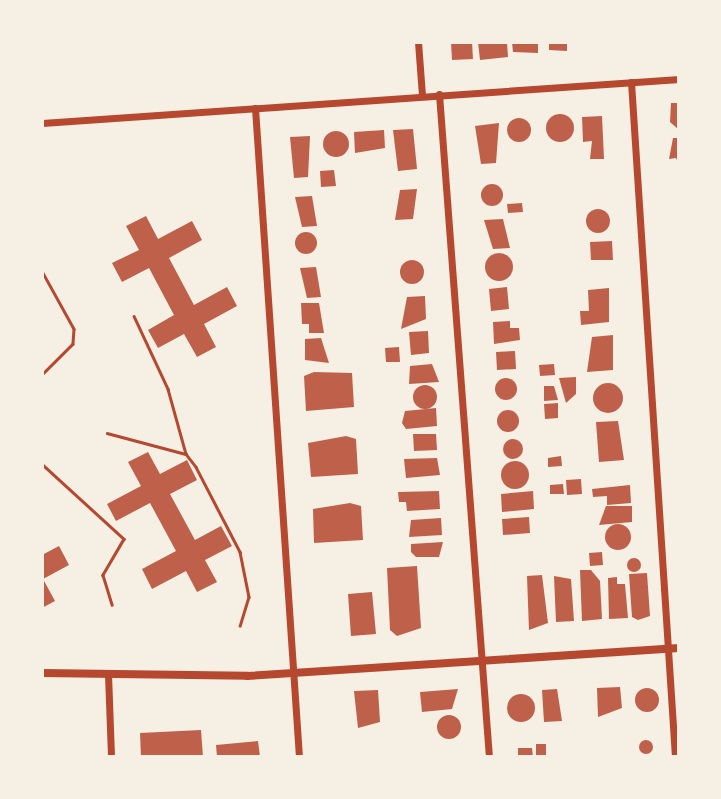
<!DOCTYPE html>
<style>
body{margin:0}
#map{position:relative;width:721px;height:799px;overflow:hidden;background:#f6efe4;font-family:Georgia,serif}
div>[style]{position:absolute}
.building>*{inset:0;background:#bf614a}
.round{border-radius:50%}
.path>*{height:2.5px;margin:-1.25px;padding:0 1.25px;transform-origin:1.25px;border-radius:1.25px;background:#b5482f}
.minor>*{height:7px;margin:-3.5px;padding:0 3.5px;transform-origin:3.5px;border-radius:3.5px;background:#b5482f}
.tertiary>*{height:8px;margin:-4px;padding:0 4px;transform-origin:4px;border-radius:4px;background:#b5482f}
span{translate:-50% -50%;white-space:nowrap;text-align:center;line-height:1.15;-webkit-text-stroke:7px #f6efe4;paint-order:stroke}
.frame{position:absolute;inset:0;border:44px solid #f6efe4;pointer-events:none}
</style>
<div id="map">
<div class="building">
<i style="clip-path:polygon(451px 42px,472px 42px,473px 59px,452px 60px)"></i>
<i style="clip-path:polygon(478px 42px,507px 42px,508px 57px,480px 60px)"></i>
<i style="clip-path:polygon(512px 42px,538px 42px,538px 53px,513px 52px)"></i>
<i style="clip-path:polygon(549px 42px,567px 42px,567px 51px,549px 50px)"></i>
<i style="clip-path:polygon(671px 103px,679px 103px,679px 130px,670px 122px)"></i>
<i class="round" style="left:546px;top:114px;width:28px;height:28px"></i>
<i style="clip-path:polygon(602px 116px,604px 159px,590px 159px,592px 141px,583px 142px,582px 117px)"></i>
<i class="round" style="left:507px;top:118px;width:24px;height:24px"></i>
<i style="clip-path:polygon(499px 123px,496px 163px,481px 164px,475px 126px)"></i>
<i style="clip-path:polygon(413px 129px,417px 169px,398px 171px,393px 130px)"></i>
<i style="clip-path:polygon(384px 130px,385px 148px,355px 153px,354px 132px)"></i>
<i class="round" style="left:323px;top:131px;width:26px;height:26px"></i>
<i style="clip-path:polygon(310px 136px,308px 177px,294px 178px,290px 137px)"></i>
<i style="clip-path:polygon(673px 138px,679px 138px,679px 165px,676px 158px,669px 159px)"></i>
<i style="clip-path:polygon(334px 170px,336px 186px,321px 187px,320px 171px)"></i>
<i class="round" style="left:481px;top:184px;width:22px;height:22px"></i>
<i style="clip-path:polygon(417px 189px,413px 219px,395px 220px,400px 190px)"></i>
<i style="clip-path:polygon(312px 196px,317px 226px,302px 227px,295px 197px)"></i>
<i style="clip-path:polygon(522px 203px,523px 212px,508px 213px,507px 204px)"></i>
<i class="round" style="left:586px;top:209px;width:24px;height:24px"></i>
<i style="clip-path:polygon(146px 216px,158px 239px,192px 221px,202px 240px,169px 258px,194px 305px,227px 287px,237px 306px,204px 324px,216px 347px,197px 357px,184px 334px,158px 348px,148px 330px,174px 315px,149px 268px,122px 282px,112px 263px,139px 250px,126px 226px)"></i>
<i style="clip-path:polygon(503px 219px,510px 248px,493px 249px,484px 220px)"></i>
<i class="round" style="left:295px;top:232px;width:22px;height:22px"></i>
<i style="clip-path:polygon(612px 241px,613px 260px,591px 260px,590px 242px)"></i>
<i class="round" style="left:485px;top:253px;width:28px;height:28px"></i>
<i class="round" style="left:400px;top:260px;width:24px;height:24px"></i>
<i style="clip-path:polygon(316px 267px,321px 297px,307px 298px,300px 268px)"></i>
<i style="clip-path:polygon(507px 287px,509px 309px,491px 311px,489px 289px)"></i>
<i style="clip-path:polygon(609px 288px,609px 322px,581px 325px,580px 311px,589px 311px,588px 290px)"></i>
<i style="clip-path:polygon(425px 296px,426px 319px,401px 329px,407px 297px)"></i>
<i style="clip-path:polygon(301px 303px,319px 303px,324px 333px,309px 333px,309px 324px,302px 324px)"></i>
<i style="clip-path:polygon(510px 321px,510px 328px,519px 328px,520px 340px,494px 344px,493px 322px)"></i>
<i style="clip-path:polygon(428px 331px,429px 353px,411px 355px,409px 332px)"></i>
<i style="clip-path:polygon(613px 335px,613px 370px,587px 372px,592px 337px)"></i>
<i style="clip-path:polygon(321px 338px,329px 363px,305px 360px,305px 339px)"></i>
<i style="clip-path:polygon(399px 347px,400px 362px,386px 362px,385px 348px)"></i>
<i style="clip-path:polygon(515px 351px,516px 369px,497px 370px,496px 352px)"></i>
<i style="clip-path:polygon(432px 364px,439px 382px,409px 384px,410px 366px)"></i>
<i style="clip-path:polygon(554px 364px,555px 375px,540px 376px,539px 365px)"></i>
<i style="clip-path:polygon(314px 372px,352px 373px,354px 407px,306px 411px,304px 376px)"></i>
<i style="clip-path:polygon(576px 377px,576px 394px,566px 403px,559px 378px)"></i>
<i class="round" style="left:495px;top:378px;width:22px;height:22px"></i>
<i class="round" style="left:593px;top:383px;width:30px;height:30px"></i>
<i class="round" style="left:413px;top:385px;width:24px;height:24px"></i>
<i style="clip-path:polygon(544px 386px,554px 386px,558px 400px,544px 401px)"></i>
<i style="clip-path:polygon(558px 403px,558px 418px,545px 419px,544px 404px)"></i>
<i style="clip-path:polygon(436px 408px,437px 426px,406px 429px,402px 423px,405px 411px)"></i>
<i class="round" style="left:497px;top:410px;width:22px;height:22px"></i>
<i style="clip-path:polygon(618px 421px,624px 460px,599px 462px,596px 422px)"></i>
<i style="clip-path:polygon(413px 434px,436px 434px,437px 450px,414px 451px)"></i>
<i style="clip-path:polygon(346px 436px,356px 439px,358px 474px,311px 477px,308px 443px)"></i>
<i class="round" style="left:503px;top:439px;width:20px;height:20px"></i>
<i style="clip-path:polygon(148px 452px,160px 474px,187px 460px,197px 480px,170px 494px,195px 540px,221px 526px,232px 546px,205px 560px,217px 582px,197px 592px,186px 571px,152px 589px,142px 569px,176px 551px,150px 503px,116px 521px,107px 504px,141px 486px,128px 462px)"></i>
<i style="clip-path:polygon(561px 456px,562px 466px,548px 467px,548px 458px)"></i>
<i style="clip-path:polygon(437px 458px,440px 475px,406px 478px,404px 459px)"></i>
<i class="round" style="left:501px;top:461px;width:28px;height:28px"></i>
<i style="clip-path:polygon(581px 479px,582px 494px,567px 495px,566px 480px)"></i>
<i style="clip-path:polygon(563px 484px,564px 494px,550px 494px,550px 485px)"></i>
<i style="clip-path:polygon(630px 485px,631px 503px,607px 505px,607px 496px,593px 497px,592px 489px)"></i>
<i style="clip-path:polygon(439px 491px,440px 509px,407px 511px,406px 502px,399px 502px,398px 492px)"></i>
<i style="clip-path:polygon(533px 491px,534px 509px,502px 512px,501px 494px)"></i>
<i style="clip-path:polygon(350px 503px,361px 506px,363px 540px,314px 543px,313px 509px)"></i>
<i style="clip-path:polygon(606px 506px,632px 506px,632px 522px,599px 525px)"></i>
<i style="clip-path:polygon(529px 517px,530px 533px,503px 535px,502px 519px)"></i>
<i style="clip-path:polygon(441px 518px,442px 535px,409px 537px,411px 520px)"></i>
<i class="round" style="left:605px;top:524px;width:26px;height:26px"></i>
<i style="clip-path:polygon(443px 542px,439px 557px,416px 557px,411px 552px,411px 544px)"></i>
<i style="clip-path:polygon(59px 546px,69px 565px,43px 579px,55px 601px,42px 608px,42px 555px)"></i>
<i style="clip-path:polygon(602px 552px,603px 565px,590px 566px,589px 553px)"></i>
<i class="round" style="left:627px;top:558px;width:14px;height:14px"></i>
<i style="clip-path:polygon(417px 566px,421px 628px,397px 636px,390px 630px,387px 568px)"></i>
<i style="clip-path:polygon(580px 570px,591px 570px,600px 581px,602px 619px,582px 621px)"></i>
<i style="clip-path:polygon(647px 573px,650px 616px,638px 620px,632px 617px,629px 574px)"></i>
<i style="clip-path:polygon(542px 575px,548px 623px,529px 630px,527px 576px)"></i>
<i style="clip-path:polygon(554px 576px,571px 579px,574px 621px,556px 622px)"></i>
<i style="clip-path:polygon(617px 577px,617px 584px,625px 584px,628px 618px,609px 619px,608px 578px)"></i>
<i style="clip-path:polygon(372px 592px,376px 634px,351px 636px,348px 594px)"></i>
<i style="clip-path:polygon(620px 687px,622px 708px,598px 717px,597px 688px)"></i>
<i class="round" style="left:635px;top:688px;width:24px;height:24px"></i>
<i style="clip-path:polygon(458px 689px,452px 709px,422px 712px,420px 692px)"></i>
<i style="clip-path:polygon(557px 689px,562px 721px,544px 722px,542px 690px)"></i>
<i style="clip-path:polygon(378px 690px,380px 722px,358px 728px,354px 691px)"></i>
<i class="round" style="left:507px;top:694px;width:28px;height:28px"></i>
<i class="round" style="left:437px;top:715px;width:24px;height:24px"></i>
<i style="clip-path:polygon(201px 730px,203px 757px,141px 757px,140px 733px)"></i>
<i class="round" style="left:639px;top:740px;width:14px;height:14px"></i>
<i style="clip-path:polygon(258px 741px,260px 757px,217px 757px,216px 745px)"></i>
<i style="clip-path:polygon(536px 744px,546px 744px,546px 757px,536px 757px)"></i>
<i style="clip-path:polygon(518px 748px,532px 748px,533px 757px,518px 757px)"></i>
</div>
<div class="path">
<i style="left:42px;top:271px;width:66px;rotate:61.1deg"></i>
<i style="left:74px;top:329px;width:15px;rotate:94deg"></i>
<i style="left:73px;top:344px;width:44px;rotate:135deg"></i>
<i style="left:134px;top:316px;width:81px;rotate:65deg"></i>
<i style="left:168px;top:389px;width:67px;rotate:74.5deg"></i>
<i style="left:107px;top:433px;width:82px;rotate:14.9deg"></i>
<i style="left:186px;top:454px;width:16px;rotate:52deg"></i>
<i style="left:196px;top:467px;width:96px;rotate:62.6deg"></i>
<i style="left:240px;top:552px;width:46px;rotate:78.7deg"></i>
<i style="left:249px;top:597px;width:30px;rotate:107deg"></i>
<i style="left:42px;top:464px;width:111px;rotate:42.4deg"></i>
<i style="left:124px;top:539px;width:42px;rotate:120.3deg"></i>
<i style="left:103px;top:575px;width:31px;rotate:73deg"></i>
</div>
<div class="minor">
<i style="left:418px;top:42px;width:53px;rotate:85.7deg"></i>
<i style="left:631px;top:82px;width:676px;rotate:86.27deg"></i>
<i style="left:439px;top:94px;width:665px;rotate:85.69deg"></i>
<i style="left:255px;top:108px;width:650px;rotate:86.12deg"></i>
<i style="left:42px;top:123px;width:639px;rotate:-3.95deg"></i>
<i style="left:108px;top:674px;width:83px;rotate:87.9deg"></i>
</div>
<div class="tertiary">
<i style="left:42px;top:673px;width:205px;rotate:0.8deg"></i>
<i style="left:247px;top:676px;width:433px;rotate:-3.7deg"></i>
</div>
<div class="frame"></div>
</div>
